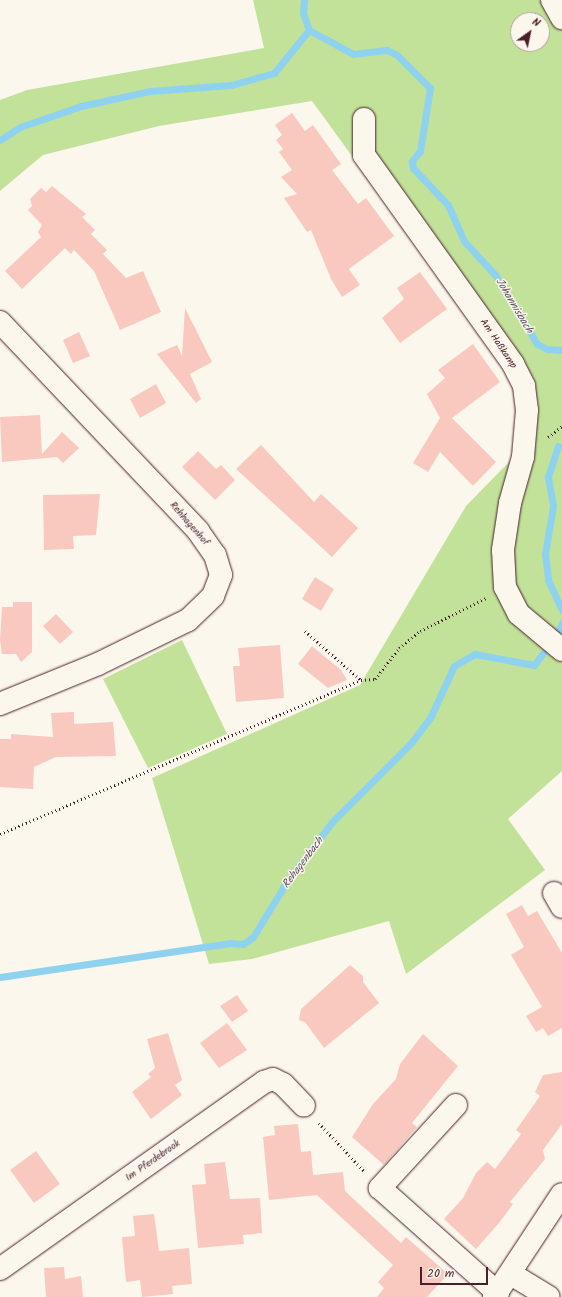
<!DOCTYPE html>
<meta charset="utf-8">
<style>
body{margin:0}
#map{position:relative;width:562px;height:1297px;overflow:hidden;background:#fbf7ec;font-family:Kalam,sans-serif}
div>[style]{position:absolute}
.green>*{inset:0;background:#c2e29a}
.stream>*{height:7px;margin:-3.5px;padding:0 3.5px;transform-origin:3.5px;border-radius:3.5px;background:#8fd2f0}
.building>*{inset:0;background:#f9c9c0}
.path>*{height:2.5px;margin-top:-1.25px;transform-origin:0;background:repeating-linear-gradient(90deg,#4a1f2b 0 1px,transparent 0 4px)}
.roads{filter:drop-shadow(0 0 1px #4a1f2b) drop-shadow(0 0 1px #4a1f2b)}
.minor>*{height:22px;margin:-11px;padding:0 11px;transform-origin:11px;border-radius:11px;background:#fbf7ec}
span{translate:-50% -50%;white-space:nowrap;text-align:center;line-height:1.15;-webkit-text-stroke:3px #fbf7ec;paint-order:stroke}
.street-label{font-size:10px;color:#4a1f2b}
.water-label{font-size:11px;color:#5f5566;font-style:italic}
.north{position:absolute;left:510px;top:12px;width:40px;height:40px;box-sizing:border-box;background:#fbf7ec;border:1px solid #b4a19f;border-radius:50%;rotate:33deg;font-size:11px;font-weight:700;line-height:16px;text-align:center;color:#4a1f2b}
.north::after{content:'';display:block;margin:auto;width:14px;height:18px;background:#4a1f2b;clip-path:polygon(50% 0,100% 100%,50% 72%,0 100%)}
.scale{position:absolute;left:420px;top:1267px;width:68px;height:18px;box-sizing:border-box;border:2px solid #4a1f2b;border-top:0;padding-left:5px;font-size:12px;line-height:14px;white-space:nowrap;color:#4a1f2b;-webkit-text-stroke:3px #fbf7ec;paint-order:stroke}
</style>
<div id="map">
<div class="green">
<i style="clip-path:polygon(evenodd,253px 0,562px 0,562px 771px,508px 819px,545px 870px,406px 974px,389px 921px,252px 959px,209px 964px,152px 778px,360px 685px,466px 506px,514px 457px,519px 435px,511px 375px,312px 101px,159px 126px,43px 155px,0 191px,0 100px,27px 90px,264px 48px,253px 0,518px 20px,542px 20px,542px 44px,518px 44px,518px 20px)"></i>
<i style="clip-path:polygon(182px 640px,227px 734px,148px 768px,103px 679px)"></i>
</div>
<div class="stream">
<i style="left:304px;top:0;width:13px;rotate:94deg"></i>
<i style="left:303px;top:13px;width:18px;rotate:71deg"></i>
<i style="left:309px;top:30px;width:50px;rotate:28.6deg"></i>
<i style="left:353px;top:54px;width:34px;rotate:-7deg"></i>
<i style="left:387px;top:50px;width:11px;rotate:27deg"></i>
<i style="left:397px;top:55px;width:47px;rotate:45deg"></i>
<i style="left:430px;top:88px;width:64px;rotate:99deg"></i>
<i style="left:420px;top:151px;width:13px;rotate:129deg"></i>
<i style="left:412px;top:161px;width:7px;rotate:82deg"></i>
<i style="left:413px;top:168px;width:51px;rotate:46.6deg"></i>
<i style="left:448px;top:205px;width:39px;rotate:66deg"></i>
<i style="left:464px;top:241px;width:47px;rotate:47.6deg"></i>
<i style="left:496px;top:276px;width:79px;rotate:58.9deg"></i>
<i style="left:537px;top:344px;width:11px;rotate:27deg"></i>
<i style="left:547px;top:349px;width:15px;rotate:4deg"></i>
<i style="left:0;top:140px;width:24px;rotate:-33deg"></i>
<i style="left:20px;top:127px;width:65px;rotate:-19deg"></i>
<i style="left:81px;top:106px;width:71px;rotate:-12.3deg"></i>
<i style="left:150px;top:91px;width:81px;rotate:-4.2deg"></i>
<i style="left:231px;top:85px;width:45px;rotate:-15.6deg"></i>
<i style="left:274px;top:73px;width:55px;rotate:-50.9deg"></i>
<i style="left:558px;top:446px;width:33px;rotate:108deg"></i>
<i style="left:548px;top:477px;width:29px;rotate:80deg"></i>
<i style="left:553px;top:506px;width:49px;rotate:99.5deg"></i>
<i style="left:545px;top:554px;width:26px;rotate:83deg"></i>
<i style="left:548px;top:580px;width:33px;rotate:65deg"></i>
<i style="left:555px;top:637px;width:16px;rotate:-63deg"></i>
<i style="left:0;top:977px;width:233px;rotate:-8.4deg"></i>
<i style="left:231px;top:943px;width:12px;rotate:5deg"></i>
<i style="left:243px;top:944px;width:12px;rotate:-35deg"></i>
<i style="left:253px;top:937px;width:63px;rotate:-58.6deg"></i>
<i style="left:286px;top:883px;width:76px;rotate:-53deg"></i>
<i style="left:332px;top:822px;width:112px;rotate:-45deg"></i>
<i style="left:411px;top:743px;width:34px;rotate:-53deg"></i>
<i style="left:431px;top:716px;width:55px;rotate:-65.3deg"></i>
<i style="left:454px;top:666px;width:24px;rotate:-30deg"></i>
<i style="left:475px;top:654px;width:60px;rotate:10.6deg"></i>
<i style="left:534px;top:665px;width:15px;rotate:-53deg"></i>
</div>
<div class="building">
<i style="clip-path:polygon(292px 113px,305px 131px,313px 125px,341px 164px,332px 170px,358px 204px,366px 198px,394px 236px,349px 269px,360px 285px,342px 297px,331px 279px,311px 230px,307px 232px,284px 198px,297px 194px,281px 177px,292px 170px,279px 152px,283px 149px,276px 140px,282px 135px,275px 125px)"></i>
<i style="clip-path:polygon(52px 186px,86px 214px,82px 217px,95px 230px,91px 234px,107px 250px,103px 254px,126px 278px,143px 271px,161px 312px,120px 330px,94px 271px,74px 250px,71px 254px,65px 248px,22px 289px,5px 271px,41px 237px,38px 232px,42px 225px,28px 210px,32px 206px,30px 199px,41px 188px,46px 192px)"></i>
<i style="clip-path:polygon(420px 272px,447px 309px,400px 343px,382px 318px,404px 299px,397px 288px)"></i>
<i style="clip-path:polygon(185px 308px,212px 362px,190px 374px,201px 399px,196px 403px,157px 354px,177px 345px,182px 356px)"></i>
<i style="clip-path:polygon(79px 332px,90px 356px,73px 363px,63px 340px)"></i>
<i style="clip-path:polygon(473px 344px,500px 382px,452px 418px,496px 462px,473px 486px,440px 452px,428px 472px,413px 463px,440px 418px,427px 394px,445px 378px,438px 370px)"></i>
<i style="clip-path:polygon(156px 384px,166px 403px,140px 418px,130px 399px)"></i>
<i style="clip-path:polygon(40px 415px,42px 454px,62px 432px,79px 448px,63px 463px,57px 457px,2px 462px,0 417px)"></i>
<i style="clip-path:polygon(261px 445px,314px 502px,321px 494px,358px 528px,332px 557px,236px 469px)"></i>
<i style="clip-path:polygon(198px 451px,216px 469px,221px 465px,235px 480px,215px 500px,182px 467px)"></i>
<i style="clip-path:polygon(100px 494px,96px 535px,73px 536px,74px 549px,44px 550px,43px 495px)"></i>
<i style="clip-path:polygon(315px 577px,334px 589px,321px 611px,302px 599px)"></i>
<i style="clip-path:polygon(13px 602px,32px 602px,32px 652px,21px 662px,16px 654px,2px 654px,0 640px,2px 607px,13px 607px)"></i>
<i style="clip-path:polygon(56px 614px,73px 632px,60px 644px,43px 626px)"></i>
<i style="clip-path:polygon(280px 645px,284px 698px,236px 702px,233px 666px,240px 666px,238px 648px)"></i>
<i style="clip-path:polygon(312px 646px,341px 670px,347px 680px,328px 688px,298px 664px)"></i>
<i style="clip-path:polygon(74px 712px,74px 724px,113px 722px,116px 756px,56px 757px,34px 767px,33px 789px,0 787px,0 739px,11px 739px,11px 734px,53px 737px,51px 713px)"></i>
<i style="clip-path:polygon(522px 905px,528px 916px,537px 911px,562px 953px,562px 1028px,548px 1036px,543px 1028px,536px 1032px,526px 1016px,542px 1007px,511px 955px,524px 947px,506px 914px)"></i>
<i style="clip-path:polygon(350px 965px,363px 976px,363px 982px,379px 1003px,324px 1048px,305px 1022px,299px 1020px,301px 1009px)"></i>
<i style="clip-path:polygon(237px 995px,248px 1011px,232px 1022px,220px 1006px)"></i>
<i style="clip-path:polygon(227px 1023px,247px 1050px,219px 1068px,200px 1043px)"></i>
<i style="clip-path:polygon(168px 1033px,182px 1080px,175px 1085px,182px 1095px,151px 1119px,132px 1092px,151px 1077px,148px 1074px,155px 1068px,147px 1039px)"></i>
<i style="clip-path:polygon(423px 1034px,458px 1066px,412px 1123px,417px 1127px,384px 1165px,352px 1137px,373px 1104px,396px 1079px,400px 1064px)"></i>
<i style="clip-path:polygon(562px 1072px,562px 1124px,543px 1150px,545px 1159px,510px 1202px,513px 1204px,499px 1223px,476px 1249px,444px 1219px,463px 1198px,476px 1173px,487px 1162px,495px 1169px,521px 1134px,516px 1130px,540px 1096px,535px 1092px,543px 1075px)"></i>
<i style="clip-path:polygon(298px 1124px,301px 1152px,311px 1151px,313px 1175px,343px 1172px,345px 1191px,401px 1243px,406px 1237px,448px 1274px,427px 1297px,377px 1297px,384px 1288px,378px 1282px,393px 1265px,317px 1195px,269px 1200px,263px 1137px,275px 1135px,274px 1126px)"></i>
<i style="clip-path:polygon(36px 1151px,60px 1184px,34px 1203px,10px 1170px)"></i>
<i style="clip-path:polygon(225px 1162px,230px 1199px,260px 1198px,262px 1233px,243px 1235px,244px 1244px,198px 1248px,192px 1185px,206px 1184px,204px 1164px)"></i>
<i style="clip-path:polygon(154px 1214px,159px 1251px,189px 1248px,192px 1284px,172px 1286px,173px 1294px,142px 1297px,140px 1280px,126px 1282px,122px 1237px,135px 1236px,133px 1216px)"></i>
<i style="clip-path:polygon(64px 1267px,65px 1279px,81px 1276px,83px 1297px,46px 1297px,44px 1268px)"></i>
</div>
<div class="path">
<i style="left:548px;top:437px;width:18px;rotate:-38deg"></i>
<i style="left:305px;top:631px;width:74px;rotate:41.2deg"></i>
<i style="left:361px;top:680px;width:14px;rotate:-4deg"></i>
<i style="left:375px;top:679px;width:39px;rotate:-52deg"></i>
<i style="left:399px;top:648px;width:27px;rotate:-39deg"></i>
<i style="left:420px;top:631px;width:74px;rotate:-26.6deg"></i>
<i style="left:0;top:834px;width:392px;rotate:-23.1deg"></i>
<i style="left:319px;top:1123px;width:67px;rotate:46.8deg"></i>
</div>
<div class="roads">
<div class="minor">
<i style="left:552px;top:0;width:21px;rotate:61deg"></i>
<i style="left:364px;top:119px;width:36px;rotate:90deg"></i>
<i style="left:364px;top:155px;width:257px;rotate:54.5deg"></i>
<i style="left:513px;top:364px;width:25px;rotate:63deg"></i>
<i style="left:524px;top:386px;width:24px;rotate:83deg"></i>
<i style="left:527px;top:410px;width:47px;rotate:94.9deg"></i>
<i style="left:523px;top:457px;width:48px;rotate:105.8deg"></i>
<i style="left:510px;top:503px;width:48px;rotate:98.5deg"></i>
<i style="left:503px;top:550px;width:37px;rotate:87deg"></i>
<i style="left:505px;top:587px;width:30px;rotate:63deg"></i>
<i style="left:519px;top:614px;width:56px;rotate:39.9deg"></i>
<i style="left:0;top:322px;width:288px;rotate:46.5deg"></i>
<i style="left:198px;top:531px;width:29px;rotate:55deg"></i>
<i style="left:215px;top:555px;width:21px;rotate:73deg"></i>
<i style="left:221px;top:575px;width:22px;rotate:111deg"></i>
<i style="left:213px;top:596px;width:35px;rotate:136deg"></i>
<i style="left:188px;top:620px;width:100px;rotate:153.9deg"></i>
<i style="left:98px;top:664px;width:106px;rotate:157.8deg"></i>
<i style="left:554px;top:893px;width:16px;rotate:60deg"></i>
<i style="left:456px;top:1105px;width:113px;rotate:132.5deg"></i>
<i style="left:380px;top:1188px;width:158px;rotate:41.7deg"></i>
<i style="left:0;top:1269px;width:324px;rotate:-35.3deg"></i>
<i style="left:264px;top:1082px;width:9px;rotate:-18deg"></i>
<i style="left:273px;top:1079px;width:11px;rotate:27deg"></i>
<i style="left:283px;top:1084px;width:30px;rotate:46deg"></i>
<i style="left:511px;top:1274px;width:44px;rotate:31.2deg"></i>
<i style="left:494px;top:1297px;width:123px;rotate:-56.6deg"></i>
</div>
</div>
<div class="street-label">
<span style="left:498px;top:344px;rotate:56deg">Am Haßkamp</span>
<span style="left:189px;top:524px;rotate:49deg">Rehhagenhof</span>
<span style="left:153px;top:1161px;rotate:-35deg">Im Pferdebrook</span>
</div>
<div class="water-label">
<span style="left:514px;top:306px;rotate:59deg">Johannisbach</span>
<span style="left:303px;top:863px;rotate:-53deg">Rehagenbach</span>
</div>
<div class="north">N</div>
<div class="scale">20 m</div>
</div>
